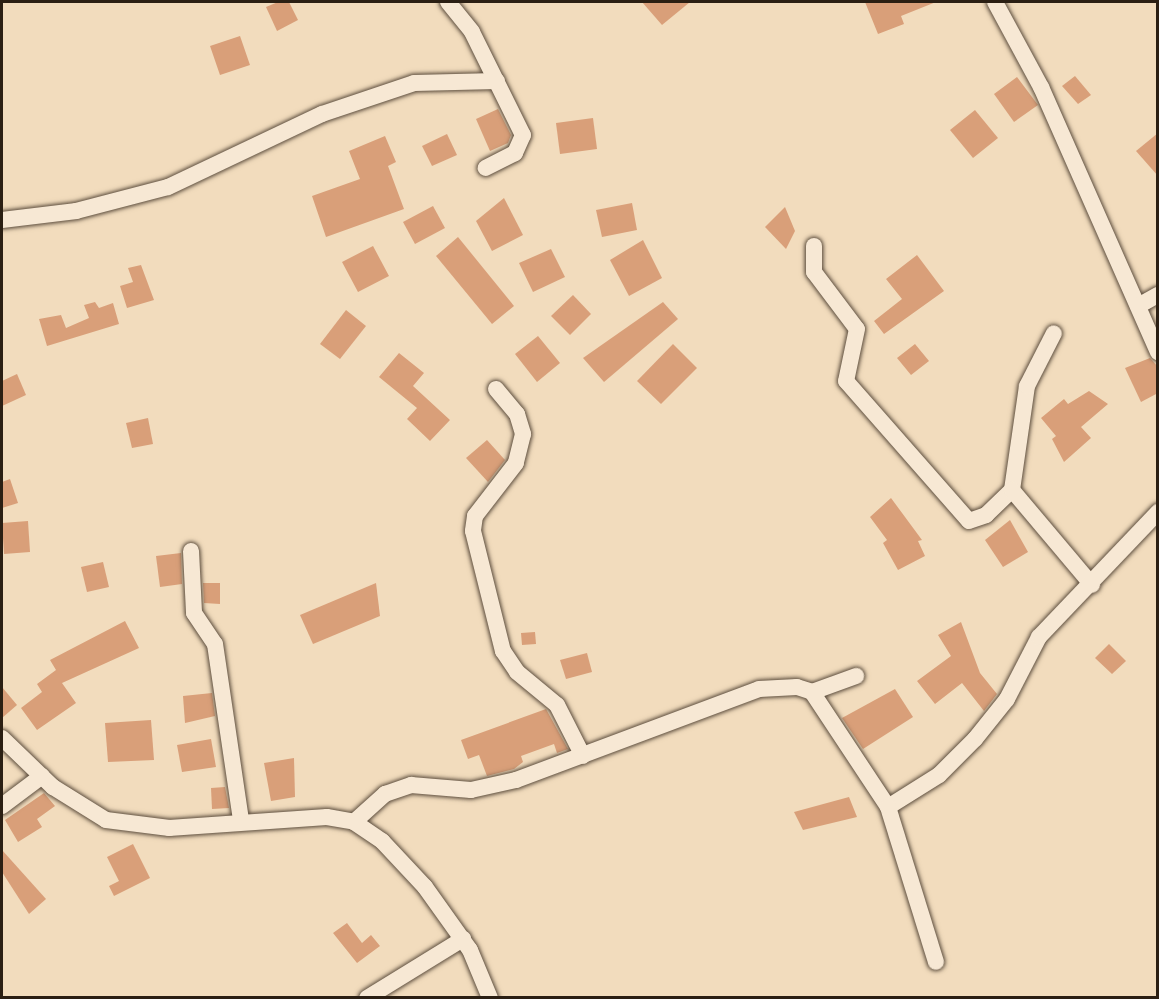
<!DOCTYPE html>
<style>
body{margin:0}
#map{position:relative;width:1159px;height:999px;overflow:hidden;background:#f2dcbd;font-family:"EB Garamond",serif}
div>[style]{position:absolute}
.building>*{inset:0;background:#d99f79}
.roads{filter:drop-shadow(0 0 2px #5d4e3e) drop-shadow(0 0 2px #5d4e3e)}
.minor>*{height:16px;margin:-8px;padding:0 8px;transform-origin:8px;border-radius:8px;background:#f7e8d4}
span{translate:-50% -50%;white-space:nowrap;text-align:center;line-height:1.15;-webkit-text-stroke:4.5px #f7e8d4;paint-order:stroke}
.frame{position:absolute;inset:0;border:3px solid #2b1f13;pointer-events:none}
</style>
<div id="map">
<div class="building">
<i style="clip-path:polygon(278px 2px,289px 2px,298px 20px,277px 31px,266px 7px)"></i>
<i style="clip-path:polygon(642px 2px,690px 2px,662px 25px)"></i>
<i style="clip-path:polygon(865px 2px,936px 2px,901px 16px,904px 24px,878px 34px)"></i>
<i style="clip-path:polygon(240px 36px,250px 65px,220px 75px,210px 46px)"></i>
<i style="clip-path:polygon(1075px 76px,1091px 95px,1078px 104px,1062px 86px)"></i>
<i style="clip-path:polygon(1017px 77px,1038px 105px,1014px 122px,994px 94px)"></i>
<i style="clip-path:polygon(498px 109px,511px 135px,508px 143px,490px 151px,476px 119px)"></i>
<i style="clip-path:polygon(975px 110px,998px 138px,973px 158px,950px 130px)"></i>
<i style="clip-path:polygon(593px 118px,597px 149px,560px 154px,556px 123px)"></i>
<i style="clip-path:polygon(1158px 133px,1158px 176px,1136px 151px)"></i>
<i style="clip-path:polygon(447px 134px,457px 155px,432px 166px,422px 146px)"></i>
<i style="clip-path:polygon(385px 136px,396px 162px,388px 166px,404px 209px,326px 237px,312px 196px,360px 179px,349px 151px)"></i>
<i style="clip-path:polygon(504px 198px,523px 235px,492px 251px,476px 221px)"></i>
<i style="clip-path:polygon(632px 203px,637px 230px,602px 237px,596px 210px)"></i>
<i style="clip-path:polygon(433px 206px,445px 228px,415px 244px,403px 222px)"></i>
<i style="clip-path:polygon(785px 207px,795px 231px,786px 249px,765px 227px)"></i>
<i style="clip-path:polygon(458px 237px,514px 306px,492px 324px,436px 256px)"></i>
<i style="clip-path:polygon(643px 240px,662px 278px,629px 296px,610px 260px)"></i>
<i style="clip-path:polygon(373px 246px,389px 276px,358px 292px,342px 262px)"></i>
<i style="clip-path:polygon(551px 249px,565px 277px,533px 292px,519px 263px)"></i>
<i style="clip-path:polygon(917px 255px,944px 291px,884px 334px,874px 321px,902px 299px,886px 279px)"></i>
<i style="clip-path:polygon(141px 265px,154px 300px,127px 308px,120px 286px,133px 282px,128px 268px)"></i>
<i style="clip-path:polygon(573px 295px,591px 314px,570px 335px,551px 316px)"></i>
<i style="clip-path:polygon(95px 302px,99px 308px,113px 303px,119px 324px,47px 346px,39px 319px,61px 315px,66px 328px,89px 318px,84px 305px)"></i>
<i style="clip-path:polygon(663px 302px,678px 319px,604px 382px,583px 358px)"></i>
<i style="clip-path:polygon(346px 310px,366px 326px,340px 359px,320px 344px)"></i>
<i style="clip-path:polygon(538px 336px,560px 363px,537px 382px,515px 354px)"></i>
<i style="clip-path:polygon(673px 344px,697px 368px,661px 404px,637px 381px)"></i>
<i style="clip-path:polygon(915px 344px,929px 361px,911px 375px,897px 358px)"></i>
<i style="clip-path:polygon(399px 353px,424px 373px,413px 386px,450px 420px,430px 441px,407px 419px,417px 408px,379px 377px)"></i>
<i style="clip-path:polygon(1150px 358px,1158px 367px,1158px 393px,1141px 402px,1125px 368px)"></i>
<i style="clip-path:polygon(17px 374px,26px 395px,2px 406px,2px 381px)"></i>
<i style="clip-path:polygon(1089px 391px,1108px 404px,1081px 427px,1091px 438px,1064px 462px,1052px 439px,1056px 436px,1041px 418px,1064px 399px,1068px 404px)"></i>
<i style="clip-path:polygon(148px 418px,153px 444px,132px 448px,126px 423px)"></i>
<i style="clip-path:polygon(487px 440px,505px 460px,488px 482px,466px 458px)"></i>
<i style="clip-path:polygon(10px 479px,18px 503px,2px 508px,2px 482px)"></i>
<i style="clip-path:polygon(891px 498px,922px 540px,918px 541px,925px 556px,898px 570px,883px 543px,887px 540px,870px 517px)"></i>
<i style="clip-path:polygon(1010px 520px,1028px 552px,1003px 567px,985px 540px)"></i>
<i style="clip-path:polygon(28px 521px,30px 552px,4px 554px,2px 523px)"></i>
<i style="clip-path:polygon(181px 553px,182px 584px,160px 587px,156px 556px)"></i>
<i style="clip-path:polygon(103px 562px,109px 587px,87px 592px,81px 567px)"></i>
<i style="clip-path:polygon(203px 583px,220px 583px,220px 604px,204px 603px)"></i>
<i style="clip-path:polygon(376px 583px,380px 616px,313px 644px,300px 615px)"></i>
<i style="clip-path:polygon(125px 621px,139px 648px,62px 683px,76px 703px,37px 730px,21px 708px,42px 692px,37px 684px,56px 670px,50px 660px)"></i>
<i style="clip-path:polygon(961px 622px,980px 673px,997px 694px,984px 711px,962px 683px,935px 704px,917px 681px,951px 656px,938px 635px)"></i>
<i style="clip-path:polygon(535px 632px,536px 644px,522px 645px,521px 633px)"></i>
<i style="clip-path:polygon(1109px 644px,1126px 661px,1112px 674px,1095px 658px)"></i>
<i style="clip-path:polygon(587px 653px,592px 672px,566px 679px,560px 660px)"></i>
<i style="clip-path:polygon(2px 687px,17px 705px,2px 718px)"></i>
<i style="clip-path:polygon(895px 689px,913px 717px,863px 749px,842px 718px)"></i>
<i style="clip-path:polygon(212px 693px,215px 716px,185px 723px,183px 696px)"></i>
<i style="clip-path:polygon(546px 709px,568px 749px,557px 753px,554px 744px,521px 756px,523px 762px,514px 769px,487px 776px,479px 755px,468px 759px,461px 740px)"></i>
<i style="clip-path:polygon(151px 720px,154px 760px,108px 762px,105px 723px)"></i>
<i style="clip-path:polygon(211px 739px,216px 767px,182px 772px,177px 745px)"></i>
<i style="clip-path:polygon(294px 758px,295px 797px,271px 801px,264px 763px)"></i>
<i style="clip-path:polygon(225px 787px,229px 808px,212px 809px,211px 788px)"></i>
<i style="clip-path:polygon(44px 793px,55px 806px,37px 819px,42px 827px,18px 842px,5px 820px)"></i>
<i style="clip-path:polygon(849px 797px,857px 817px,803px 830px,794px 812px)"></i>
<i style="clip-path:polygon(133px 844px,150px 878px,114px 896px,109px 886px,119px 881px,107px 857px)"></i>
<i style="clip-path:polygon(2px 850px,46px 899px,29px 914px,2px 872px)"></i>
<i style="clip-path:polygon(347px 923px,362px 943px,371px 935px,380px 946px,357px 963px,333px 933px)"></i>
</div>
<div class="roads">
<div class="minor">
<i style="left:448px;top:2px;width:38px;rotate:51deg"></i>
<i style="left:472px;top:32px;width:115px;rotate:63.7deg"></i>
<i style="left:523px;top:135px;width:20px;rotate:114deg"></i>
<i style="left:515px;top:153px;width:33px;rotate:153deg"></i>
<i style="left:995px;top:2px;width:97px;rotate:61.6deg"></i>
<i style="left:1041px;top:87px;width:290px;rotate:66.2deg"></i>
<i style="left:2px;top:220px;width:75px;rotate:-6.9deg"></i>
<i style="left:76px;top:211px;width:95px;rotate:-14.6deg"></i>
<i style="left:168px;top:187px;width:170px;rotate:-25.4deg"></i>
<i style="left:322px;top:114px;width:97px;rotate:-18.6deg"></i>
<i style="left:414px;top:83px;width:83px;rotate:-1.4deg"></i>
<i style="left:814px;top:246px;width:26px;rotate:90deg"></i>
<i style="left:814px;top:272px;width:71px;rotate:53deg"></i>
<i style="left:857px;top:329px;width:53px;rotate:101.9deg"></i>
<i style="left:846px;top:381px;width:186px;rotate:48.7deg"></i>
<i style="left:969px;top:521px;width:18px;rotate:-19deg"></i>
<i style="left:986px;top:515px;width:36px;rotate:-44deg"></i>
<i style="left:1012px;top:490px;width:105px;rotate:-81.8deg"></i>
<i style="left:1027px;top:386px;width:59px;rotate:-63deg"></i>
<i style="left:1138px;top:306px;width:23px;rotate:-29deg"></i>
<i style="left:496px;top:389px;width:33px;rotate:50deg"></i>
<i style="left:517px;top:414px;width:21px;rotate:73deg"></i>
<i style="left:523px;top:434px;width:30px;rotate:104deg"></i>
<i style="left:516px;top:463px;width:67px;rotate:127.7deg"></i>
<i style="left:475px;top:516px;width:15px;rotate:98deg"></i>
<i style="left:473px;top:531px;width:124px;rotate:76deg"></i>
<i style="left:503px;top:651px;width:25px;rotate:56deg"></i>
<i style="left:517px;top:672px;width:52px;rotate:39.5deg"></i>
<i style="left:557px;top:705px;width:57px;rotate:63deg"></i>
<i style="left:1012px;top:490px;width:124px;rotate:49.9deg"></i>
<i style="left:191px;top:551px;width:62px;rotate:87.2deg"></i>
<i style="left:194px;top:613px;width:37px;rotate:56deg"></i>
<i style="left:215px;top:644px;width:179px;rotate:81.6deg"></i>
<i style="left:812px;top:692px;width:47px;rotate:-20deg"></i>
<i style="left:2px;top:738px;width:71px;rotate:43.9deg"></i>
<i style="left:53px;top:787px;width:62px;rotate:31.9deg"></i>
<i style="left:106px;top:820px;width:64px;rotate:7.2deg"></i>
<i style="left:169px;top:828px;width:158px;rotate:-4deg"></i>
<i style="left:327px;top:817px;width:27px;rotate:10deg"></i>
<i style="left:354px;top:822px;width:34px;rotate:34deg"></i>
<i style="left:382px;top:841px;width:63px;rotate:46.9deg"></i>
<i style="left:425px;top:887px;width:77px;rotate:54.5deg"></i>
<i style="left:470px;top:950px;width:52px;rotate:67.4deg"></i>
<i style="left:2px;top:806px;width:50px;rotate:-36.9deg"></i>
<i style="left:888px;top:807px;width:60px;rotate:-32.1deg"></i>
<i style="left:939px;top:775px;width:51px;rotate:-45deg"></i>
<i style="left:975px;top:739px;width:51px;rotate:-51.3deg"></i>
<i style="left:1007px;top:699px;width:70px;rotate:-62.7deg"></i>
<i style="left:1039px;top:637px;width:173px;rotate:-46.4deg"></i>
<i style="left:354px;top:822px;width:42px;rotate:-42.1deg"></i>
<i style="left:385px;top:794px;width:28px;rotate:-19deg"></i>
<i style="left:411px;top:785px;width:60px;rotate:4.8deg"></i>
<i style="left:471px;top:790px;width:46px;rotate:-12.5deg"></i>
<i style="left:516px;top:780px;width:259px;rotate:-20.5deg"></i>
<i style="left:759px;top:689px;width:38px;rotate:-3deg"></i>
<i style="left:797px;top:687px;width:16px;rotate:18deg"></i>
<i style="left:812px;top:692px;width:138px;rotate:56.5deg"></i>
<i style="left:888px;top:807px;width:162px;rotate:72.8deg"></i>
<i style="left:367px;top:998px;width:113px;rotate:-31.6deg"></i>
</div>
</div>
<div class="frame"></div>
</div>
